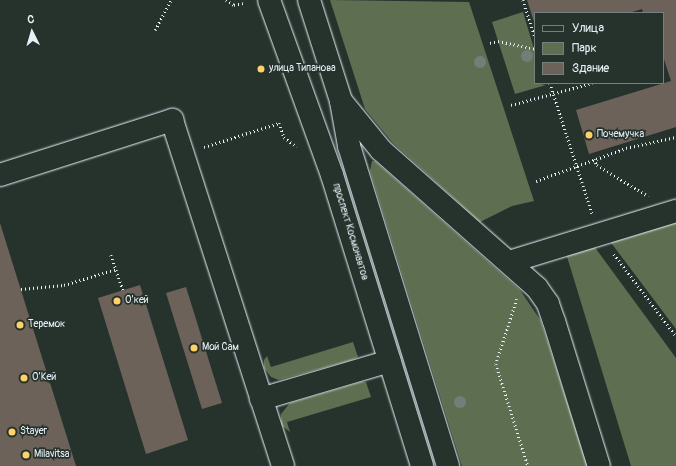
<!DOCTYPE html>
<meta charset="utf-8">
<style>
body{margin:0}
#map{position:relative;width:676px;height:466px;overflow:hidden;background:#26332d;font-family:Pangolin,sans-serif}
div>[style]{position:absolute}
.green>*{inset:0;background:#5e6f51}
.building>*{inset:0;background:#6d6259}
.path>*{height:2.5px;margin-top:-1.25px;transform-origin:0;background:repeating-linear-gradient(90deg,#e8f1f8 0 1px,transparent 0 4px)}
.roads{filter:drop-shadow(0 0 1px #e8f1f8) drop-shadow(0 0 1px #e8f1f8)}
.minor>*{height:22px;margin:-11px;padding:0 11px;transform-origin:11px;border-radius:11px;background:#26332d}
.trees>*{width:12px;height:12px;margin:-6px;border-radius:50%;background:#727f78}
.dots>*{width:11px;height:11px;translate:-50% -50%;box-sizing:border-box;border:2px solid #26332d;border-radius:50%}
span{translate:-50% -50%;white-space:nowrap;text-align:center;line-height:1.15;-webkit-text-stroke:3.5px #26332d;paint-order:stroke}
.poi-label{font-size:10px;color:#e8f1f8}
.left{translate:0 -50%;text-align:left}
.street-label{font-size:10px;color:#e8f1f8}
.legend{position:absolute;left:534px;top:12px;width:130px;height:72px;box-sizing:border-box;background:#26332d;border:1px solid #747f7e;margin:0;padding:5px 7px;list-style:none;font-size:12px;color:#e8f1f8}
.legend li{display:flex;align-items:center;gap:8px;height:20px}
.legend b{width:20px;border:1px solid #747f7e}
.north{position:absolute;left:12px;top:12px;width:40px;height:40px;-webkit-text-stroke:3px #26332d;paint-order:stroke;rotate:355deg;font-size:11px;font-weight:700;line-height:16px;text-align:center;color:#e8f1f8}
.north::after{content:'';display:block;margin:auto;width:14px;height:18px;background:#e8f1f8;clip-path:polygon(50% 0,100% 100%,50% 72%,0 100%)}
</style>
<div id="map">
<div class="green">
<i style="clip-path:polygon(330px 0,469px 2px,534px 201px,512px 206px,480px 222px,392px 142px,365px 109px)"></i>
<i style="clip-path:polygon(523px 12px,535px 52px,535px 83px,546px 85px,515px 94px,492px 22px)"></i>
<i style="clip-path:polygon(372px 161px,375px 161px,520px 290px,541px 321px,588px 466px,462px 466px,370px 171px)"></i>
<i style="clip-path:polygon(676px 220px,676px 329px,609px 240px)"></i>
<i style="clip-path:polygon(591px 242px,676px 358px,676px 466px,631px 466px,565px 250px)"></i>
<i style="clip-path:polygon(353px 342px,358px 357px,352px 360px,279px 380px,271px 377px,264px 368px,264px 360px,267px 356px,271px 367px)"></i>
<i style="clip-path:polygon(361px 382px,366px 382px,371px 397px,287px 422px,290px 432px,281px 425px,281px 414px,290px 403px)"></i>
</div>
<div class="building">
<i style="clip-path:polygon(527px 0,676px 0,676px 127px,589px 154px,576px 110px,671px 81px,663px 56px,663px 13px,643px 13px,642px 9px,629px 13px,535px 13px,535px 25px)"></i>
<i style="clip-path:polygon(0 223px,76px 466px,0 466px)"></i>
<i style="clip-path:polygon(140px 285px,188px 440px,146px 454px,98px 298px)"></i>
<i style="clip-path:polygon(186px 287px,222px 403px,202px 409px,166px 293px)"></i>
</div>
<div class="path">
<i style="left:226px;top:0;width:9px;rotate:32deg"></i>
<i style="left:234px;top:5px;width:9px;rotate:-13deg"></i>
<i style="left:523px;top:0;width:40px;rotate:72deg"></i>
<i style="left:155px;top:30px;width:34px;rotate:-62deg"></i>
<i style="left:490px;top:43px;width:8px;rotate:-14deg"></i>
<i style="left:498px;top:41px;width:38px;rotate:12deg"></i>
<i style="left:550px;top:83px;width:137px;rotate:72.1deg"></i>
<i style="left:511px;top:105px;width:84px;rotate:-15.2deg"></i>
<i style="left:204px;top:147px;width:79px;rotate:-17.7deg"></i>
<i style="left:279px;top:123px;width:15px;rotate:70deg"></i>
<i style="left:284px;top:137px;width:16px;rotate:38deg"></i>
<i style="left:594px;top:159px;width:7px;rotate:63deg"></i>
<i style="left:597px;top:165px;width:60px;rotate:31.3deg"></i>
<i style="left:536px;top:181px;width:96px;rotate:-20.1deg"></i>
<i style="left:626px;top:148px;width:51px;rotate:-12.4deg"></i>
<i style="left:614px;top:254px;width:103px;rotate:52.9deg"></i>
<i style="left:111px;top:255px;width:37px;rotate:71deg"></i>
<i style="left:21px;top:289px;width:43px;rotate:-5.3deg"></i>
<i style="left:64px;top:285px;width:54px;rotate:-17.1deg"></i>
<i style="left:517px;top:299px;width:68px;rotate:107.9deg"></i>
<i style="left:496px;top:364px;width:107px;rotate:72.6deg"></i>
</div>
<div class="roads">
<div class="minor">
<i style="left:269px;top:0;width:186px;rotate:70.2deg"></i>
<i style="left:332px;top:175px;width:305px;rotate:72.8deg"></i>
<i style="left:309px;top:0;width:106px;rotate:72.4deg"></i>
<i style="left:341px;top:101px;width:46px;rotate:79.9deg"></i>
<i style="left:349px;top:146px;width:335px;rotate:72.8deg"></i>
<i style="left:341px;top:101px;width:63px;rotate:50.8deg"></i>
<i style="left:381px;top:150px;width:208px;rotate:41.5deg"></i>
<i style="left:537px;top:288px;width:19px;rotate:55deg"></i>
<i style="left:548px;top:304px;width:18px;rotate:71deg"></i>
<i style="left:554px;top:321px;width:152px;rotate:72.8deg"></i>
<i style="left:0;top:175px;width:181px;rotate:-17.7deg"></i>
<i style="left:172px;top:120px;width:363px;rotate:72.2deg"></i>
<i style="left:509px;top:262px;width:175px;rotate:-17deg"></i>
<i style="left:261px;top:399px;width:134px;rotate:-16.4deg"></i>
</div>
</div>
<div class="trees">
<i style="left:527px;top:56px"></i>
<i style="left:480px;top:62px"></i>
<i style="left:460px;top:402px"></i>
</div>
<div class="dots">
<i style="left:261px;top:69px;background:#ffd166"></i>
<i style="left:589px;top:135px;background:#ffd166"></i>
<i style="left:117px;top:301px;background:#ffd166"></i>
<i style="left:20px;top:325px;background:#ffd166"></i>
<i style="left:194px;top:348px;background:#ffd166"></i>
<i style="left:24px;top:378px;background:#ffd166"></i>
<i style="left:12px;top:432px;background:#ffd166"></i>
<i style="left:26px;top:455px;background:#ffd166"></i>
</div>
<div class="poi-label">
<span class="left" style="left:269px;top:69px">улица Типанова</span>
<span class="left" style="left:597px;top:135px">Почемучка</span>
<span class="left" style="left:125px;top:301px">О’кей</span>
<span class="left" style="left:28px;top:325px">Теремок</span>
<span class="left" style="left:202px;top:348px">Мой Сам</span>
<span class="left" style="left:32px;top:378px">О’Кей</span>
<span class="left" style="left:20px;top:432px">Stayer</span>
<span class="left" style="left:34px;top:455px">Milavitsa</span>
</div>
<div class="street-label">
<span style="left:350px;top:232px;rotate:73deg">проспект Космонавтов</span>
</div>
<ul class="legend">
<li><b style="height:5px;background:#26332d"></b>Улица</li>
<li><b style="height:11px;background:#5e6f51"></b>Парк</li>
<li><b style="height:11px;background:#6d6259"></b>Здание</li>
</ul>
<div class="north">С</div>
</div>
